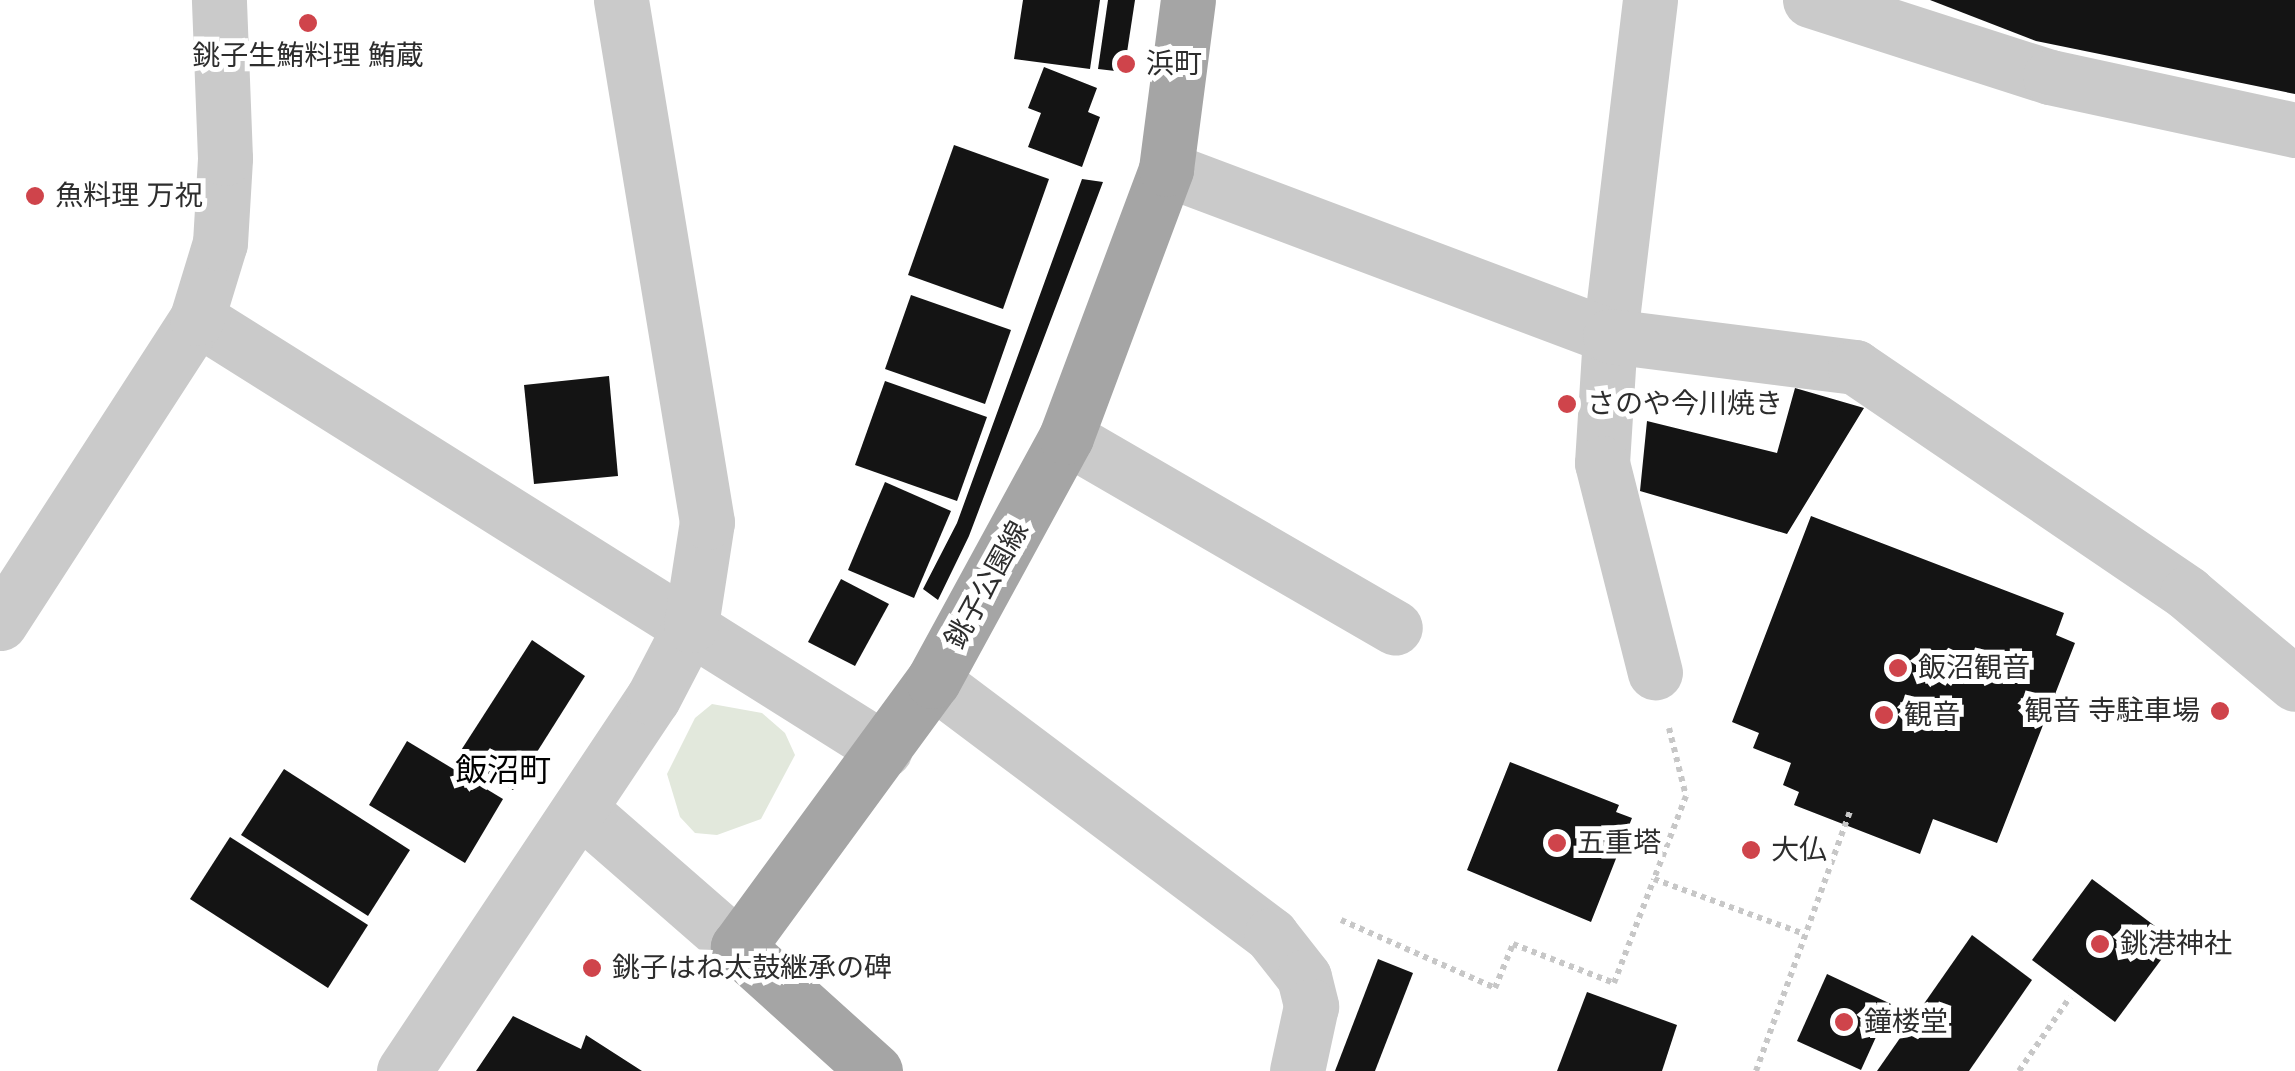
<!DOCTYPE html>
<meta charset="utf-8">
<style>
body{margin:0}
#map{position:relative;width:2295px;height:1071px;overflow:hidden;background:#fff;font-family:"DM Sans","Noto Sans JP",sans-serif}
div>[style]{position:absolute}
.green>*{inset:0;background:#e2e8dc}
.building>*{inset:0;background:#141414}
.path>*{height:6px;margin-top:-3px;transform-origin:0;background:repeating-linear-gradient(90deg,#c7c7c7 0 5px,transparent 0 10px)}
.minor>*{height:55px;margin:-27.5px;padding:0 27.5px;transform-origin:27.5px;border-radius:27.5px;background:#cacaca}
.major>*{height:55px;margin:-27.5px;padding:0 27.5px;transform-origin:27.5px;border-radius:27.5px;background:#a5a5a5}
.dots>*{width:28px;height:28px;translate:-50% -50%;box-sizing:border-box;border:5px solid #fff;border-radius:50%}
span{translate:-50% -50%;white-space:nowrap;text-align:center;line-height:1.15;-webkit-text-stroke:10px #fff;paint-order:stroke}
.poi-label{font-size:28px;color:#2d2d2d}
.left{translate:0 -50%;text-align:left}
.right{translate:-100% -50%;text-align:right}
.street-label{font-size:28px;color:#2d2d2d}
.quarter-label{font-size:32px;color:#000}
</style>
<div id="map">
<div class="green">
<i style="clip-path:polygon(712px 704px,762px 713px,785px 733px,795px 755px,761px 819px,717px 835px,695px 833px,680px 817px,667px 774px,695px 718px)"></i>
</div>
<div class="building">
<i style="clip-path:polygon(1023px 0,1100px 0,1090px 69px,1014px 59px)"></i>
<i style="clip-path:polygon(1108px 0,1135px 0,1124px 72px,1098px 69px)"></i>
<i style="clip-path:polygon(1930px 0,2295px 0,2295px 94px,2036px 41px)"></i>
<i style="clip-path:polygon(1044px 67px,1097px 88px,1088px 112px,1100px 117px,1082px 167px,1028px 147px,1041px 113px,1028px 108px)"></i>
<i style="clip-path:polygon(954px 145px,1049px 179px,1003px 309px,908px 275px)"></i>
<i style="clip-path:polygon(1082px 179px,1103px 182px,969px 536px,938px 600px,923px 589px,957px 523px)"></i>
<i style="clip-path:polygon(911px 295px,1011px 330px,985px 404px,885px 369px)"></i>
<i style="clip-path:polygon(609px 376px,618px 476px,534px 484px,524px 385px)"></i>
<i style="clip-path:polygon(885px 381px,987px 417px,957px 501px,855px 465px)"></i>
<i style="clip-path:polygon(1795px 388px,1864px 408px,1787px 534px,1640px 491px,1647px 421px,1777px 453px)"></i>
<i style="clip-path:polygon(885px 482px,951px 511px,914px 598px,848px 570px)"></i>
<i style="clip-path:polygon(1811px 516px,2064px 613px,2056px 635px,2075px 643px,1997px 843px,1933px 819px,1920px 854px,1794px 805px,1799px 792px,1783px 785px,1791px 763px,1753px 748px,1759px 733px,1732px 722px)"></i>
<i style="clip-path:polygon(841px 579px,889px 604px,855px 666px,808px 642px)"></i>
<i style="clip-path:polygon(532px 640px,585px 676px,513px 790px,458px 755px)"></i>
<i style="clip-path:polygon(407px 741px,503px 799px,465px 863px,369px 805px)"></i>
<i style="clip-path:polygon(1510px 762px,1619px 805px,1616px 812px,1632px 818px,1591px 922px,1467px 870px)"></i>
<i style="clip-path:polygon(284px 769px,410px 850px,368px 916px,241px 835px)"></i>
<i style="clip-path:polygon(230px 837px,368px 925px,328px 988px,190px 899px)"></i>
<i style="clip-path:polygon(2092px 879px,2175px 941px,2115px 1022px,2032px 960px)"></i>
<i style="clip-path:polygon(1972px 935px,2032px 980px,1969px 1071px,1877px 1071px)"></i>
<i style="clip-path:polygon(1378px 959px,1413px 973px,1375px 1071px,1335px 1071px)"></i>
<i style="clip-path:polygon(1827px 974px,1891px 1004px,1861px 1070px,1797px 1041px)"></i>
<i style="clip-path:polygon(1587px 992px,1677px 1025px,1662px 1071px,1557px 1071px)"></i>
<i style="clip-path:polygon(513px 1016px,581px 1049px,586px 1035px,642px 1071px,476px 1071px)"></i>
</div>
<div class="path">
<i style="left:1669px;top:728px;width:70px;rotate:76deg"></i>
<i style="left:1686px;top:796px;width:89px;rotate:111.1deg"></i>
<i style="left:1654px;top:879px;width:160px;rotate:20.1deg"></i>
<i style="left:1341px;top:920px;width:168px;rotate:23.8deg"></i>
<i style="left:1495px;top:988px;width:48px;rotate:-67.8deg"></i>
<i style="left:1513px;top:944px;width:108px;rotate:21.1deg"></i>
<i style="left:1614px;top:983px;width:111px;rotate:-69deg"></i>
<i style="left:1756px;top:1071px;width:276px;rotate:-70.1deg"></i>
<i style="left:2019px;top:1071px;width:90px;rotate:-55.4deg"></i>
</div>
<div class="minor">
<i style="left:1650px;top:0;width:338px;rotate:96.8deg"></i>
<i style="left:1610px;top:336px;width:127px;rotate:93.6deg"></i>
<i style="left:1602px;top:463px;width:216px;rotate:75.8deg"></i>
<i style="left:1810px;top:0;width:252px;rotate:17.8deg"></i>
<i style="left:2050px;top:77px;width:251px;rotate:12.2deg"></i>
<i style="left:1166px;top:169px;width:474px;rotate:20.6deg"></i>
<i style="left:1610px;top:336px;width:247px;rotate:7.2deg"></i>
<i style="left:1855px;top:367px;width:402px;rotate:34.2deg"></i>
<i style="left:2187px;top:593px;width:141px;rotate:40.1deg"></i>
<i style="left:197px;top:318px;width:812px;rotate:32.12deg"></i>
<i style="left:1066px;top:437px;width:380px;rotate:30.1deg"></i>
<i style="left:0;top:623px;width:363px;rotate:-57.1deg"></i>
<i style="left:197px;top:318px;width:78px;rotate:-73deg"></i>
<i style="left:220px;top:243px;width:85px;rotate:-86.6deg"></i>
<i style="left:225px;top:158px;width:158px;rotate:-92.2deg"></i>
<i style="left:933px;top:681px;width:423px;rotate:36.9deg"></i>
<i style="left:1271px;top:935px;width:53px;rotate:51.8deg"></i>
<i style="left:1304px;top:977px;width:30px;rotate:76deg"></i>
<i style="left:1311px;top:1006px;width:66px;rotate:102.2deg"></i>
<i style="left:580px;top:809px;width:210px;rotate:41.1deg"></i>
<i style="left:404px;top:1071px;width:448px;rotate:-56.3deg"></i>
<i style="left:653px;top:698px;width:82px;rotate:-62.5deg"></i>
<i style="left:691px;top:625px;width:104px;rotate:-81.2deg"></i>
<i style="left:707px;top:522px;width:529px;rotate:-99.36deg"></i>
</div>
<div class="major">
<i style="left:875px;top:1071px;width:185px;rotate:-137.9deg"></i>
<i style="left:738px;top:947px;width:330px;rotate:-53.8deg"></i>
<i style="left:933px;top:681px;width:278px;rotate:-61.4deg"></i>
<i style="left:1066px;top:437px;width:286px;rotate:-69.5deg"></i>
<i style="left:1166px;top:169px;width:170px;rotate:-82.6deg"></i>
</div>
<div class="dots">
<i style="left:308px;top:23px;background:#cf444b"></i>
<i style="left:1126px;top:64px;background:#cf444b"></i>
<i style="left:35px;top:196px;background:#cf444b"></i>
<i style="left:1567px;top:404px;background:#cf444b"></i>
<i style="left:1898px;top:668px;background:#cf444b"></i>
<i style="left:2220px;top:711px;background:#cf444b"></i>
<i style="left:1884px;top:715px;background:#cf444b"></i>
<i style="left:1557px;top:843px;background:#cf444b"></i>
<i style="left:1751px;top:850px;background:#cf444b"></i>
<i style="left:2100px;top:944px;background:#cf444b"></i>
<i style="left:592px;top:968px;background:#cf444b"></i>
<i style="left:1844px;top:1022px;background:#cf444b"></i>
</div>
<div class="poi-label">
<span style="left:308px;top:56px">銚子生鮪料理 鮪蔵</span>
<span class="left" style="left:1146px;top:64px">浜町</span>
<span class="left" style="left:55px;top:196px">魚料理 万祝</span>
<span class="left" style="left:1587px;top:404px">さのや今川焼き</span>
<span class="left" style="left:1918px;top:668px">飯沼観音</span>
<span class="right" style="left:2200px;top:711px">観音 寺駐車場</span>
<span class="left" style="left:1904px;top:715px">観音</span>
<span class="left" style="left:1577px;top:843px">五重塔</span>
<span class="left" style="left:1771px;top:850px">大仏</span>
<span class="left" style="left:2120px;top:944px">銚港神社</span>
<span class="left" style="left:612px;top:968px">銚子はね太鼓継承の碑</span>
<span class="left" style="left:1864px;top:1022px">鐘楼堂</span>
</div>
<div class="street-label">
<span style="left:987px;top:585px;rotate:-61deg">銚子公園線</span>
</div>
<div class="quarter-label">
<span style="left:503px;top:770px">飯沼町</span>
</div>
</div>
